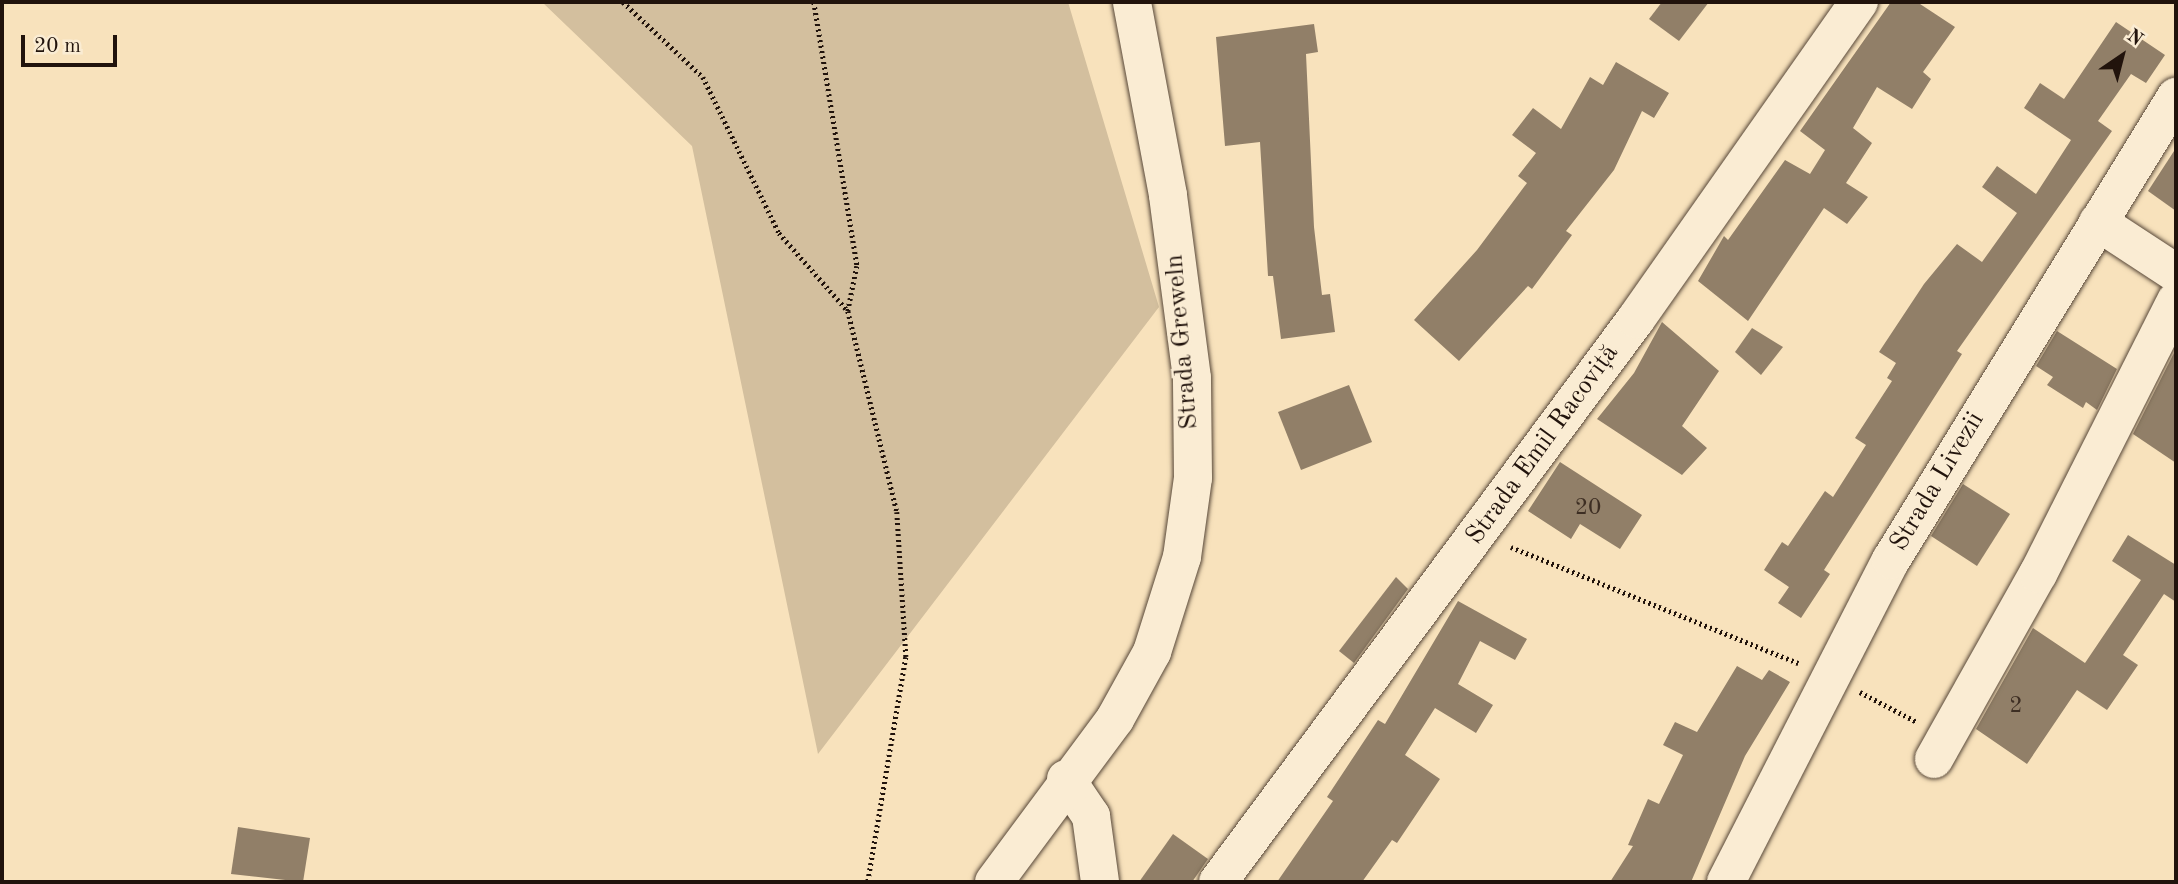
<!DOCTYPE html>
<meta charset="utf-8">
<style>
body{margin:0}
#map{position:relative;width:2178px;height:884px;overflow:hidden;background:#f8e2bc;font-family:"Old Standard TT",serif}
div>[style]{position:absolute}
.green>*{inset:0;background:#d3bf9e}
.building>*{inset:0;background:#917f68}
.path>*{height:4.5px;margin-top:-2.25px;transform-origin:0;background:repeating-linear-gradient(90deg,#21130c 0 2px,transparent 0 5.5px)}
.roads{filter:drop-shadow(0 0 2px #574738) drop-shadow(0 0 2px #574738)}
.minor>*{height:38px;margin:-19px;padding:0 19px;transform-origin:19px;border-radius:19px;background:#faecd3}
span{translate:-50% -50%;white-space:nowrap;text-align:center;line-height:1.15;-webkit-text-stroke:5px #faecd3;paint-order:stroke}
.number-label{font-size:23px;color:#3d2e23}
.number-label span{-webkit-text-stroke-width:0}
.street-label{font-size:26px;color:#21130c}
.frame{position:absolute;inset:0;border:4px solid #21130c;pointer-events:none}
.north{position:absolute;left:2087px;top:21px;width:70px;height:70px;-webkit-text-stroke:5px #faecd3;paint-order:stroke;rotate:35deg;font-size:19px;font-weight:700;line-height:28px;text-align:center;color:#21130c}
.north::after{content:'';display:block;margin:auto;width:24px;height:32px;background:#21130c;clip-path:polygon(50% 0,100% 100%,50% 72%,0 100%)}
.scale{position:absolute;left:21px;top:35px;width:96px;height:32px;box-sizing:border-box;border:4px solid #21130c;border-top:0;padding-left:9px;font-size:21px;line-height:24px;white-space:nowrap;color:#21130c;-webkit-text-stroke:5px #faecd3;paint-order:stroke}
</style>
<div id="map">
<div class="green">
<i style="clip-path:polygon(542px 2px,1068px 2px,1159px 307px,818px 754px,692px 146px)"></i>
</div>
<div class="building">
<i style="clip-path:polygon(1662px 2px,1709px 2px,1679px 41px,1649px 19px)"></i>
<i style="clip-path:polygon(1891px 2px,1917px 2px,1955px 27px,1923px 72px,1931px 79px,1912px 109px,1877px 87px,1853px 128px,1872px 143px,1846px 183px,1868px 197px,1847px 224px,1824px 208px,1748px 321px,1698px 281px,1724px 236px,1728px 240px,1785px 160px,1810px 174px,1825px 150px,1800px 131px)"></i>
<i style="clip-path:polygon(2116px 22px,2165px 55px,2146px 83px,2131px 74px,2098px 121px,2112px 131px,1957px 351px,1962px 354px,1824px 570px,1830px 574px,1801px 618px,1778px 603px,1789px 587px,1764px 570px,1782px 542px,1788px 546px,1825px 491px,1833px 497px,1866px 445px,1855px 438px,1892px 381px,1887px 378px,1896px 363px,1879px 352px,1924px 284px,1957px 244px,1982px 262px,2017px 213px,1982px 187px,1997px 166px,2036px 194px,2071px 140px,2024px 108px,2040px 83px,2064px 99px)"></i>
<i style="clip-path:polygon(1314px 24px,1318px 52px,1306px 54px,1314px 227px,1322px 295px,1330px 294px,1335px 332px,1281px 339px,1273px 276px,1268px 276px,1260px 142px,1225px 146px,1216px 37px)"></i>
<i style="clip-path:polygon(1616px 62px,1669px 93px,1654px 118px,1642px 111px,1614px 170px,1566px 231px,1572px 235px,1532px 289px,1528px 286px,1459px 361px,1414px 320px,1477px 250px,1527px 183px,1518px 176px,1536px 153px,1512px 135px,1533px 108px,1561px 129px,1590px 77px,1603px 85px)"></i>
<i style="clip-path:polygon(2176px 148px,2176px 211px,2148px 191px)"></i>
<i style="clip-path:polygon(1662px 322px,1719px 371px,1682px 426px,1707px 448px,1682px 475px,1597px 419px,1634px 373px)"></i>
<i style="clip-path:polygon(1752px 328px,1783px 347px,1761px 375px,1735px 352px)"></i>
<i style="clip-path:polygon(2057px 331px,2117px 369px,2097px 410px,2086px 402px,2083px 408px,2047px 385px,2053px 377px,2036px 366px)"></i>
<i style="clip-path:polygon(2176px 349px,2176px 463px,2133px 434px)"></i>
<i style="clip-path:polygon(1349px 385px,1372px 442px,1301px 470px,1278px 412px)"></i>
<i style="clip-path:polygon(1560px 462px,1642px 515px,1620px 549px,1580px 524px,1571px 539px,1528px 511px)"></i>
<i style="clip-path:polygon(1963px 484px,2010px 514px,1977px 566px,1931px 536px)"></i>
<i style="clip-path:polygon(2128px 535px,2176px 565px,2176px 602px,2164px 594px,2123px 655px,2138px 665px,2107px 710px,2077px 690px,2027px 764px,1976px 729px,2033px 628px,2085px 663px,2141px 580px,2112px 561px)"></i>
<i style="clip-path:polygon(1396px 577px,1408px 589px,1354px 663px,1339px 651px)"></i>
<i style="clip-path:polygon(1458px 601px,1527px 639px,1515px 660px,1480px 641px,1458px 684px,1493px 705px,1476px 733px,1435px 708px,1405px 755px,1440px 779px,1397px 843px,1392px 840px,1362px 882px,1277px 882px,1333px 801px,1327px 797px,1378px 720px,1385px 724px)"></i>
<i style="clip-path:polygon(1737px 666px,1762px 680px,1769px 670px,1790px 682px,1745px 756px,1691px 882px,1610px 882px,1633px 846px,1628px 845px,1648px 799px,1659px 804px,1683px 755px,1663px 745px,1675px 722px,1697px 732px)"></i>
<i style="clip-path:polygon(238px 827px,310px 838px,303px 882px,231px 874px)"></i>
<i style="clip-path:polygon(1173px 834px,1208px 859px,1192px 882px,1139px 882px)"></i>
</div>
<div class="path">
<i style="left:623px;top:2px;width:110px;rotate:43.2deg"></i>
<i style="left:703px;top:77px;width:174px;rotate:64deg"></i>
<i style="left:779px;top:233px;width:104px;rotate:48.5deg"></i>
<i style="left:848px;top:311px;width:207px;rotate:76.3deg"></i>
<i style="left:897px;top:512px;width:145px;rotate:86.4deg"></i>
<i style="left:906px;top:657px;width:228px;rotate:99.6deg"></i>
<i style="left:814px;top:2px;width:267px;rotate:80.7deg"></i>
<i style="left:857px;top:266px;width:46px;rotate:101.3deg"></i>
<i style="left:1511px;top:547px;width:310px;rotate:22deg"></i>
<i style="left:1860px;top:692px;width:64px;rotate:27.8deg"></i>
</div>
<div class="roads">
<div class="minor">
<i style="left:2098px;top:222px;width:93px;rotate:33.2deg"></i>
<i style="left:1934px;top:759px;width:212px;rotate:-60.7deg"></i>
<i style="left:2038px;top:574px;width:306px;rotate:-63.2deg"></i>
<i style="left:1066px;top:779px;width:45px;rotate:56deg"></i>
<i style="left:1091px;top:816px;width:67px;rotate:82.2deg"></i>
<i style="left:994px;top:882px;width:203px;rotate:-53.4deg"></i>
<i style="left:1115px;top:719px;width:77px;rotate:-61.1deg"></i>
<i style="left:1152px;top:652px;width:100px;rotate:-72.5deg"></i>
<i style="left:1182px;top:557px;width:80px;rotate:-82.1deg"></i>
<i style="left:1193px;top:478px;width:100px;rotate:-90.6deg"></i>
<i style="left:1192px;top:378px;width:185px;rotate:-97.5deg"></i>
<i style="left:1168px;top:195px;width:196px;rotate:-100.6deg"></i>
<i style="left:1218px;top:882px;width:701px;rotate:-53.41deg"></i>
<i style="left:1636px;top:319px;width:388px;rotate:-54.9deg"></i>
<i style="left:1726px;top:882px;width:362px;rotate:-62.9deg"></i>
<i style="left:1891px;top:560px;width:544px;rotate:-58.39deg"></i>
</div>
</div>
<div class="number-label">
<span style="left:1588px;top:508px">20</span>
<span style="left:2016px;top:706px">2</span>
</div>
<div class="street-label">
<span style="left:1183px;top:342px;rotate:-95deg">Strada Greweln</span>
<span style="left:1543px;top:445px;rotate:-54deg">Strada Emil Racoviță</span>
<span style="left:1938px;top:482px;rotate:-59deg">Strada Livezii</span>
</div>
<div class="frame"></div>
<div class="north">N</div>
<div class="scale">20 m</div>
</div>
